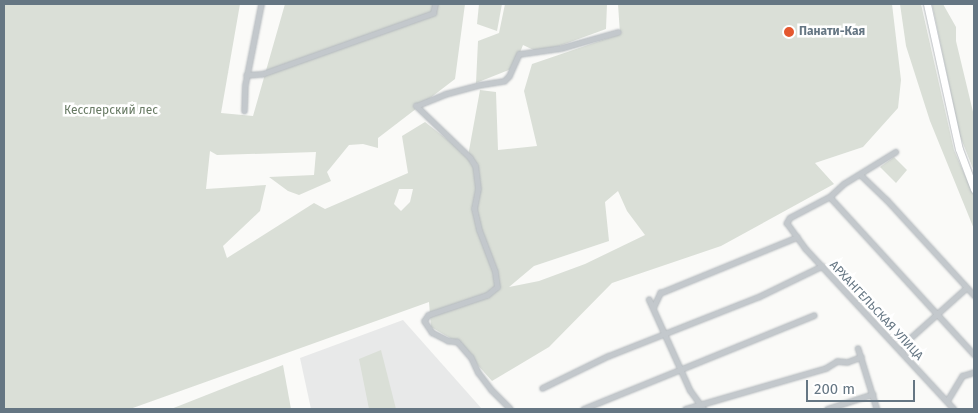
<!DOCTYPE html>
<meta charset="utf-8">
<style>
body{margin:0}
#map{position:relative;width:978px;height:413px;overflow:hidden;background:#fafaf8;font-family:"Fira Sans",sans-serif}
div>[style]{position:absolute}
.built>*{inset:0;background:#e8e9e9}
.green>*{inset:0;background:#dadfd7}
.roads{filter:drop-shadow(0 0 1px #b5babe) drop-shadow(0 0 1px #b5babe)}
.minor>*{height:4.5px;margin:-2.25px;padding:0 2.25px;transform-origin:2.25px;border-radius:2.25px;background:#c3c8cc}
.primary>*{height:7px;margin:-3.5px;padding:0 3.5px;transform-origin:3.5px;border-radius:3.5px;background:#fff}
.dots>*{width:14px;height:14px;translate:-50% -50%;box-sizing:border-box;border:2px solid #fff;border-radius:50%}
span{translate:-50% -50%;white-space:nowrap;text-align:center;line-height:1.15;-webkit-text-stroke:5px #fff;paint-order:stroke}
.poi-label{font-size:12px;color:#657683;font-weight:700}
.left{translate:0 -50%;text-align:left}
.park-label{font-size:12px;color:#687a64}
.street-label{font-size:12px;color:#657683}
.frame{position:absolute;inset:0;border:5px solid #657683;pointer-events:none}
.scale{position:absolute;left:806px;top:380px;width:109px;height:22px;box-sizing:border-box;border:2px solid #657683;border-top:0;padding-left:6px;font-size:15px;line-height:18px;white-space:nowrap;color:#657683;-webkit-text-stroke:4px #fff;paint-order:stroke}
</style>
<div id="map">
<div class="built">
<i style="clip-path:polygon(403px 320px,482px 409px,311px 409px,300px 358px)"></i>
</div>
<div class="green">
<i style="clip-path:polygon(evenodd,4px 4px,240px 4px,221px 113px,253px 116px,285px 4px,465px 4px,455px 79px,378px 138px,378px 148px,363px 144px,349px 145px,327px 172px,331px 181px,299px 195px,288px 191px,269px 177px,314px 175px,316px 152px,217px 155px,210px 151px,206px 189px,266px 185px,260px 211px,223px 246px,227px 258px,314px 203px,325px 209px,408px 173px,402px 136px,425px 122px,468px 156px,480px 90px,496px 92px,498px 150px,537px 146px,524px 91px,532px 64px,620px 34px,618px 4px,892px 4px,901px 80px,898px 108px,863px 147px,815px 163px,834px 184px,721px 246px,612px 283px,549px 347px,492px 381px,457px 342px,431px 327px,429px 302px,130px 409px,4px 409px,4px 4px,399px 189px,413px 189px,410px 202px,401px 211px,394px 204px,399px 189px,4px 4px,618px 191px,627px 211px,645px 235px,585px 264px,539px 281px,509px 287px,534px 266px,609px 241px,605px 202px,618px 191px)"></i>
<i style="clip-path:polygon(479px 4px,502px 4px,497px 31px,477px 24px)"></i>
<i style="clip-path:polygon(505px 4px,607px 4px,606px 29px,540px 53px,523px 45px,514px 68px,476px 83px,478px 41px,499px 33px)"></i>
<i style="clip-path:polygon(900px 4px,921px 4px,954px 150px,974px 196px,974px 229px,930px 121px,906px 46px)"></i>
<i style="clip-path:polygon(932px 4px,943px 4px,956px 27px,956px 41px,974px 116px,974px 171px,960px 136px)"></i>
<i style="clip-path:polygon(894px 157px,907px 170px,896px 183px,880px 167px)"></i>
<i style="clip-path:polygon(381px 350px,396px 409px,369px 409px,359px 359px)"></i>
<i style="clip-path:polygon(283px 365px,291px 409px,171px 409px)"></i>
</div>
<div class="roads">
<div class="minor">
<i style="left:246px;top:75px;width:16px;rotate:-4deg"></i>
<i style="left:262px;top:74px;width:182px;rotate:-19.6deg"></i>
<i style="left:433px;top:13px;width:9px;rotate:-77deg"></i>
<i style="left:244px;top:111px;width:26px;rotate:-88deg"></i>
<i style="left:245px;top:85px;width:83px;rotate:-78.8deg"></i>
<i style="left:896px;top:152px;width:61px;rotate:148.4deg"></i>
<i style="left:844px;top:184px;width:19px;rotate:137deg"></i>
<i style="left:830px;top:197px;width:45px;rotate:152.3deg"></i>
<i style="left:790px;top:218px;width:6px;rotate:121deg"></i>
<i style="left:787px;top:223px;width:31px;rotate:54deg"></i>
<i style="left:805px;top:248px;width:219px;rotate:47.2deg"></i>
<i style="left:861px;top:175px;width:36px;rotate:44deg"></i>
<i style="left:887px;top:200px;width:129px;rotate:47.5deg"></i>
<i style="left:830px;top:197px;width:213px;rotate:47.5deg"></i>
<i style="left:649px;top:299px;width:100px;rotate:65.7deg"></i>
<i style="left:690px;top:390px;width:24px;rotate:54deg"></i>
<i style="left:653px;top:308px;width:17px;rotate:-65deg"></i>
<i style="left:660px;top:293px;width:148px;rotate:-22.2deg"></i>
<i style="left:858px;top:348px;width:64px;rotate:72.7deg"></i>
<i style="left:902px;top:353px;width:13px;rotate:-67deg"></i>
<i style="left:907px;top:341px;width:79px;rotate:-41.9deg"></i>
<i style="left:542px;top:388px;width:73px;rotate:-25.9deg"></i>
<i style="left:608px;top:356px;width:161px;rotate:-21.5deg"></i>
<i style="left:758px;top:297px;width:71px;rotate:-25.8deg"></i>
<i style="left:947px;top:401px;width:29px;rotate:-59deg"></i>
<i style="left:962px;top:376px;width:13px;rotate:-18deg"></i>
<i style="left:510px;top:409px;width:27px;rotate:-135deg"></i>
<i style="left:491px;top:390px;width:21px;rotate:-127deg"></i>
<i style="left:478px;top:373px;width:17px;rotate:-115deg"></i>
<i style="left:471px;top:358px;width:21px;rotate:-131deg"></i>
<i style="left:457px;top:342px;width:9px;rotate:-174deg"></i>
<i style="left:448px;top:341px;width:18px;rotate:-153deg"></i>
<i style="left:432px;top:333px;width:14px;rotate:-124deg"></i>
<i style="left:424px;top:321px;width:7px;rotate:-56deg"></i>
<i style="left:428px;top:315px;width:62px;rotate:-18.7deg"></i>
<i style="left:487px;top:295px;width:13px;rotate:-39deg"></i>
<i style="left:497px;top:287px;width:15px;rotate:-98deg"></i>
<i style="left:495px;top:272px;width:45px;rotate:-110.9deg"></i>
<i style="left:479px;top:230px;width:22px;rotate:-103deg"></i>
<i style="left:474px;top:209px;width:20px;rotate:-79deg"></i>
<i style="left:478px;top:189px;width:23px;rotate:-97deg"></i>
<i style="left:475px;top:166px;width:9px;rotate:-122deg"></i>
<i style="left:470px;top:158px;width:75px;rotate:-136.1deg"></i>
<i style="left:416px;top:106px;width:31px;rotate:-22deg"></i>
<i style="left:445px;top:94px;width:34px;rotate:-15deg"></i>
<i style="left:478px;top:85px;width:26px;rotate:-9deg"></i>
<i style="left:504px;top:81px;width:7px;rotate:-45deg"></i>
<i style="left:509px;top:76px;width:24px;rotate:-66deg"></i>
<i style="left:519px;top:54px;width:42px;rotate:-8.1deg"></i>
<i style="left:561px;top:48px;width:59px;rotate:-15.7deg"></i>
<i style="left:583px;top:409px;width:249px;rotate:-22.1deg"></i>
<i style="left:685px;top:409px;width:147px;rotate:-16.2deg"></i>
<i style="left:826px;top:368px;width:13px;rotate:-32deg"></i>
<i style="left:837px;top:361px;width:10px;rotate:6deg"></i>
<i style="left:847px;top:362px;width:15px;rotate:-20deg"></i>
<i style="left:827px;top:409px;width:48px;rotate:-18.1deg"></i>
</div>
<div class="primary">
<i style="left:927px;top:4px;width:148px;rotate:77.6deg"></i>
<i style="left:959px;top:149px;width:43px;rotate:69.4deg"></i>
</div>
</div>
<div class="dots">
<i style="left:789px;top:32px;background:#e4572e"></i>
</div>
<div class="poi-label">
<span class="left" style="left:799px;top:32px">Панати-Кая</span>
</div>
<div class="park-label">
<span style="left:111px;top:111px">Кесслерский лес</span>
</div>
<div class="street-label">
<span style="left:876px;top:311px;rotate:47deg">АРХАНГЕЛЬСКАЯ УЛИЦА</span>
</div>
<div class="frame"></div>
<div class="scale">200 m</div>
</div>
